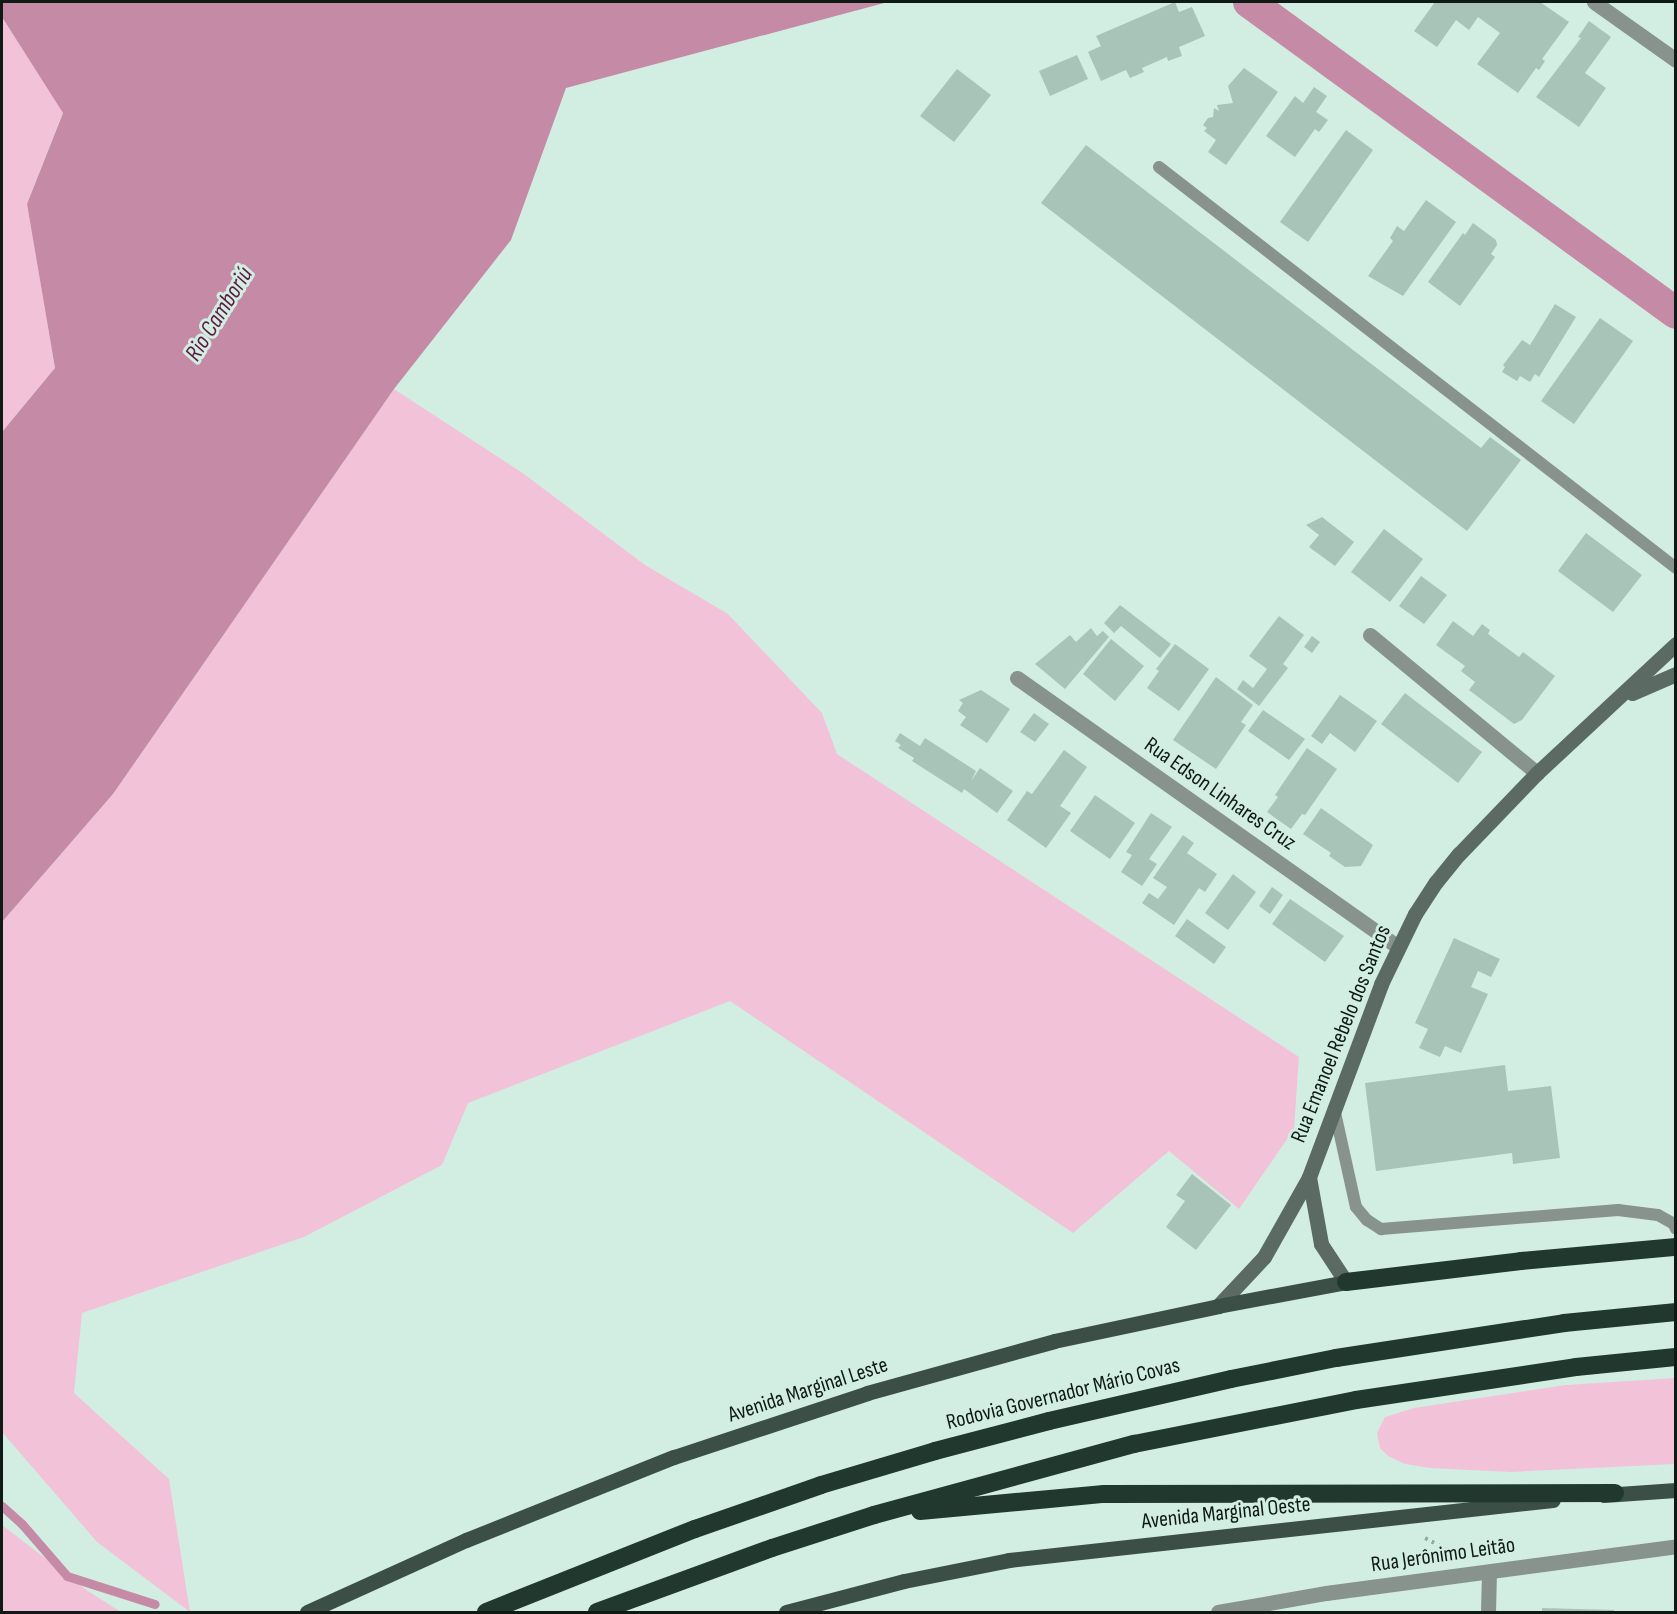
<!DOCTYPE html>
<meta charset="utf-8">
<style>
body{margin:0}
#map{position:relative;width:1677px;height:1614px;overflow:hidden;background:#d2eee3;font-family:"Sofia Sans Condensed",sans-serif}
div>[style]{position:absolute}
.green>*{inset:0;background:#f2c3d8}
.water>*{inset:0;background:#c58ba6}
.stream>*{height:9px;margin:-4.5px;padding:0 4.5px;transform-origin:4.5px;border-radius:4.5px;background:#c58ba6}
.canal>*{height:32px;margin:-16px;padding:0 16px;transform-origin:16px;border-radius:16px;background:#c58ba6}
.building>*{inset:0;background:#a8c3b7}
.path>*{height:4px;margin-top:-2px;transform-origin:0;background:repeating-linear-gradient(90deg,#94aaa2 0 3px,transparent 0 7.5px)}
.service>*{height:12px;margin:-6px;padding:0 6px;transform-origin:6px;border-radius:6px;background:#88938e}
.minor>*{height:15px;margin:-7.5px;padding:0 7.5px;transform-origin:7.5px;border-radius:7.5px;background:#88938e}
.secondary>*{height:15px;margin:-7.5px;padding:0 7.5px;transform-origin:7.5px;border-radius:7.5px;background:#5b6b64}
.primary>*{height:15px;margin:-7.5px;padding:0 7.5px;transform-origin:7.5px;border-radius:7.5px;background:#3b4f47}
.motorway>*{height:18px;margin:-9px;padding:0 9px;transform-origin:9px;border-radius:9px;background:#21382f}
span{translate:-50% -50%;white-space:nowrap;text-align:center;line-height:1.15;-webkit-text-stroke:6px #d2eee3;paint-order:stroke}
.street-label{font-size:22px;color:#0f1915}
.water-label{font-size:24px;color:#5f1a40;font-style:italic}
.frame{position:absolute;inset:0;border:3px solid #0f1915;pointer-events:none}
</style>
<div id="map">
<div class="green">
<i style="clip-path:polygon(2px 17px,63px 112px,27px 204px,55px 368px,2px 432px)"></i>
<i style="clip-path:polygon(394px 389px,524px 474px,645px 565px,728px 614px,822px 713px,837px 754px,1299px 1057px,1294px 1129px,1239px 1209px,1169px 1151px,1073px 1233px,730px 1001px,468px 1103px,442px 1165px,304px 1237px,82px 1313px,74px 1393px,169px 1479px,190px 1612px,97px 1542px,2px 1432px,2px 922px,113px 794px)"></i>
<i style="clip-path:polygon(1675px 1378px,1675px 1464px,1511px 1472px,1430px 1468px,1405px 1464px,1388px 1456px,1380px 1448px,1377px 1433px,1385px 1417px,1414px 1408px,1566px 1385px)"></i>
<i style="clip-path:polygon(2px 1525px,88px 1591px,121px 1612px,2px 1612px)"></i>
</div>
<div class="water">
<i style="clip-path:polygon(2px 2px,888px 2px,566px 88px,511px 240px,394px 389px,113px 794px,2px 922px,2px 432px,55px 368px,27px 204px,63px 113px,2px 17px)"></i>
</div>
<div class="stream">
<i style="left:2px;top:1506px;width:27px;rotate:42deg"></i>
<i style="left:22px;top:1524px;width:69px;rotate:49.1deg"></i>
<i style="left:67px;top:1576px;width:92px;rotate:17.7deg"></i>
</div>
<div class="canal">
<i style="left:1249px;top:2px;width:528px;rotate:36.07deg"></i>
</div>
<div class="building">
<i style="clip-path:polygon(1175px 2px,1179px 12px,1192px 7px,1205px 36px,1179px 47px,1182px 56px,1168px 61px,1167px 57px,1142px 68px,1144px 72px,1130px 78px,1126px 70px,1101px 81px,1088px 52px,1101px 46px,1096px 36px)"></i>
<i style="clip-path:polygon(1435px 2px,1540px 2px,1569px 22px,1542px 59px,1545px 61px,1539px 70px,1536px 68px,1518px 93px,1477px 64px,1500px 33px,1478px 17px,1469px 30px,1456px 20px,1437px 47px,1414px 31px)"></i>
<i style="clip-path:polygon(1589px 21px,1611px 37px,1585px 73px,1606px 88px,1579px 127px,1536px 97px,1581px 38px,1578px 37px)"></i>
<i style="clip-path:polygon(1077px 55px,1088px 79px,1050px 96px,1039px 71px)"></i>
<i style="clip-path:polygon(1244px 68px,1278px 92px,1226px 165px,1208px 152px,1216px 140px,1204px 131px,1207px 128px,1203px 125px,1208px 118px,1213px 117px,1214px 108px,1219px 111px,1217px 105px,1233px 103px,1228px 86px)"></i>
<i style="clip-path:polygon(957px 69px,991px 95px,954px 142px,920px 116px)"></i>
<i style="clip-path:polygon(1314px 87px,1327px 96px,1316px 112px,1328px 120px,1319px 132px,1315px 129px,1295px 157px,1266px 136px,1295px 96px,1303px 103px)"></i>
<i style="clip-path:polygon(1346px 130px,1373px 150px,1308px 242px,1280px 222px)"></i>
<i style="clip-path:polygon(1086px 145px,1481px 448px,1490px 437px,1521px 460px,1467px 531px,1041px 203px)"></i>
<i style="clip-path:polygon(1426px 200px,1456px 222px,1403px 296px,1368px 276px,1393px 241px,1390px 238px,1397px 226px,1404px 231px)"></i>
<i style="clip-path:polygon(1473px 223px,1496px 240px,1497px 245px,1491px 254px,1495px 257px,1460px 306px,1428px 282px,1463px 233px,1465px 235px)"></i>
<i style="clip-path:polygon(1555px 304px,1576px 317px,1539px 377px,1535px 374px,1530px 382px,1520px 376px,1517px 381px,1502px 372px,1505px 367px,1503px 365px,1522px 340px,1530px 345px)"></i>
<i style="clip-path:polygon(1600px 318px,1633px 341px,1574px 424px,1541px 401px)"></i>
<i style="clip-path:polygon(1322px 517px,1354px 542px,1335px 566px,1309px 547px,1319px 535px,1306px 525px)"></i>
<i style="clip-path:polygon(1384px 529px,1423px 559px,1390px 602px,1351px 572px)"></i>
<i style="clip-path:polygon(1586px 533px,1642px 575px,1613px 612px,1558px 571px)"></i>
<i style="clip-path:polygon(1421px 576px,1447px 595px,1424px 624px,1399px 606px)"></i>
<i style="clip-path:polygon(1120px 605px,1171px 644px,1160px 658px,1121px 626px,1114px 633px,1104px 623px)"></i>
<i style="clip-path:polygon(1279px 616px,1304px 635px,1283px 664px,1288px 668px,1259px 706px,1237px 689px,1243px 680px,1253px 688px,1267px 669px,1249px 656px)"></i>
<i style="clip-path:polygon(1453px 621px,1473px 636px,1482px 624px,1490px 630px,1488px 634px,1519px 657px,1523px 652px,1555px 676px,1522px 720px,1514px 724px,1469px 690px,1475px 682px,1461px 671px,1465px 666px,1436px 645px)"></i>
<i style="clip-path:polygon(1091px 628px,1097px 636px,1103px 631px,1109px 637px,1065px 689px,1035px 664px,1070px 635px,1076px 642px)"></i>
<i style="clip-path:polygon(1312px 636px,1320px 642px,1312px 653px,1304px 647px)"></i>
<i style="clip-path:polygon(1111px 639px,1144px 666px,1115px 701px,1083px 674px)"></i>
<i style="clip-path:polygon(1175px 644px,1209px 669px,1179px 711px,1147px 688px,1159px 671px,1156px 669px)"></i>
<i style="clip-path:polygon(1216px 677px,1253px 705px,1241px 722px,1246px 725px,1216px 769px,1173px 740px)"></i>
<i style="clip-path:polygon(981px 690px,1010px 709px,987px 743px,960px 725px,966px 717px,958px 711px,963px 703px,959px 700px)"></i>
<i style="clip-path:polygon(1405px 693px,1482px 752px,1458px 783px,1381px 724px)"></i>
<i style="clip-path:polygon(1340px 695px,1377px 721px,1355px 752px,1330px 733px,1322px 744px,1311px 736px)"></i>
<i style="clip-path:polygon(1263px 710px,1305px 739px,1289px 760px,1248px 731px)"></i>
<i style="clip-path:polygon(1034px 713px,1049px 724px,1035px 742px,1020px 732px)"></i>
<i style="clip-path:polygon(900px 733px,920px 746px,925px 738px,976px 771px,971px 781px,980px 768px,1013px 791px,997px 813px,964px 789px,962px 793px,912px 761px,914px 758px,898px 748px,901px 745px,895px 741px)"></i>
<i style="clip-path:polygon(1307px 748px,1337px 769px,1305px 815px,1302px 814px,1291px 829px,1267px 812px,1278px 797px,1275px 795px)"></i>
<i style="clip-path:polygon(1064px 750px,1087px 767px,1060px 806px,1071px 813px,1046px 848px,1007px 820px,1027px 791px,1032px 794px)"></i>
<i style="clip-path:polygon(1095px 795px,1135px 823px,1110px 859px,1070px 831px)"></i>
<i style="clip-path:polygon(1321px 808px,1373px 845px,1361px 866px,1345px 867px,1329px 856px,1331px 853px,1303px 834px)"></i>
<i style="clip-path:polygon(1151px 813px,1172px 827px,1149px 859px,1157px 864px,1142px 886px,1121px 872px,1132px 855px,1126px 852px)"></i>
<i style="clip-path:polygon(1183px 835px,1194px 843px,1187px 853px,1217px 874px,1205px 892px,1199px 888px,1174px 925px,1142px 903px,1149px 893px,1158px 899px,1167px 887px,1153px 878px)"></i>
<i style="clip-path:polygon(1233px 874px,1256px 892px,1228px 930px,1205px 913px)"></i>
<i style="clip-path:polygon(1272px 887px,1283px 895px,1270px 914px,1259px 906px)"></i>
<i style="clip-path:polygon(1290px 899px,1344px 936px,1325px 962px,1272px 924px)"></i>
<i style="clip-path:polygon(1187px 919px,1226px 947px,1214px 964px,1175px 936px)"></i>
<i style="clip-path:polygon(1454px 938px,1500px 959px,1491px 977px,1478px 971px,1471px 987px,1488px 994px,1461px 1053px,1445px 1046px,1440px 1057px,1419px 1048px,1428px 1029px,1415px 1023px)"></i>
<i style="clip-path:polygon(1505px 1065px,1508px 1091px,1551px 1086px,1560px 1158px,1513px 1164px,1512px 1153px,1376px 1171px,1365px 1083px)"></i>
<i style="clip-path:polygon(1192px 1174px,1231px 1205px,1196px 1250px,1166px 1227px,1185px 1201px,1176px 1195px)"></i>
<i style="clip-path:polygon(1542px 1608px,1614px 1610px,1614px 1612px,1542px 1612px)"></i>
</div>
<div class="path">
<i style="left:1425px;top:1538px;width:32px;rotate:28deg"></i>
</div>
<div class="service">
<i style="left:1159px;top:167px;width:654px;rotate:37.8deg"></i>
<i style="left:1334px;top:1108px;width:101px;rotate:77.5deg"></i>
<i style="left:1356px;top:1207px;width:17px;rotate:50deg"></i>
<i style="left:1367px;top:1220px;width:17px;rotate:33deg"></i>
<i style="left:1381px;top:1229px;width:238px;rotate:-4.6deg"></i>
<i style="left:1618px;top:1210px;width:40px;rotate:7.1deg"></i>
<i style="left:1658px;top:1215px;width:18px;rotate:29deg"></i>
<i style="left:1674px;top:1224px;width:5px;rotate:68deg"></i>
</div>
<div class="minor">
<i style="left:1594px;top:2px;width:100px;rotate:35.3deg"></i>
<i style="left:1370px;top:635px;width:217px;rotate:39.6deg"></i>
<i style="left:1017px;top:678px;width:465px;rotate:35.2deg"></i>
<i style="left:1218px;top:1612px;width:110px;rotate:-10deg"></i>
<i style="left:1326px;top:1593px;width:353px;rotate:-7.6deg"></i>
<i style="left:1488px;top:1612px;width:40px;rotate:-88.6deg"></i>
</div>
<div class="secondary">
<i style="left:1632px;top:693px;width:48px;rotate:-23.4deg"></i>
<i style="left:1309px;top:1177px;width:68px;rotate:79.8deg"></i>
<i style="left:1321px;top:1244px;width:45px;rotate:56.7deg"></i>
<i style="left:1218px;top:1306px;width:67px;rotate:-46.8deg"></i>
<i style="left:1264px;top:1257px;width:92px;rotate:-60.6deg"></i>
<i style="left:1309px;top:1177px;width:206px;rotate:-69.5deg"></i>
<i style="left:1381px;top:984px;width:78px;rotate:-64.1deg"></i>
<i style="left:1415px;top:914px;width:38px;rotate:-57deg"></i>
<i style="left:1436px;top:882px;width:36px;rotate:-51deg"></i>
<i style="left:1459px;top:854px;width:112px;rotate:-46.1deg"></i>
<i style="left:1537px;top:773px;width:190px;rotate:-42.9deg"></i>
</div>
<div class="primary">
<i style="left:1604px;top:1495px;width:72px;rotate:-4deg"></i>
<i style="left:307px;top:1612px;width:175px;rotate:-24.4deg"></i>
<i style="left:466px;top:1540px;width:224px;rotate:-21.8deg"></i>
<i style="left:674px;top:1457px;width:203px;rotate:-18.3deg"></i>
<i style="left:867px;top:1393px;width:194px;rotate:-15.5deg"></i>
<i style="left:1054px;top:1341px;width:168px;rotate:-12deg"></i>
<i style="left:1218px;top:1306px;width:130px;rotate:-10.6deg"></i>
<i style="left:786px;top:1612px;width:122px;rotate:-14.7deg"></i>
<i style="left:904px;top:1581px;width:107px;rotate:-11.3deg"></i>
<i style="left:1009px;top:1560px;width:547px;rotate:-6.29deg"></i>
</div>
<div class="motorway">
<i style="left:1346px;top:1282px;width:176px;rotate:-6.8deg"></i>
<i style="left:1521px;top:1261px;width:156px;rotate:-5.2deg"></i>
<i style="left:920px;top:1511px;width:185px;rotate:-5.3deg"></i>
<i style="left:1104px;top:1494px;width:511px;rotate:-0.11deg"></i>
<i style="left:486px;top:1612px;width:225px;rotate:-21.7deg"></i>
<i style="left:695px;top:1529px;width:133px;rotate:-19.2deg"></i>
<i style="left:821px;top:1485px;width:119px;rotate:-16.6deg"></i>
<i style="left:935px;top:1451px;width:118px;rotate:-14.7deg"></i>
<i style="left:1049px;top:1421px;width:187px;rotate:-13deg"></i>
<i style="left:1231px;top:1379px;width:107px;rotate:-11.3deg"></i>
<i style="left:1336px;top:1358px;width:231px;rotate:-8.7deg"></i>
<i style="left:1564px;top:1323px;width:113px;rotate:-5.6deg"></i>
<i style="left:597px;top:1612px;width:186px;rotate:-20.1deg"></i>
<i style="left:772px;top:1548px;width:107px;rotate:-17.9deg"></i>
<i style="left:874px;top:1515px;width:270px;rotate:-15.3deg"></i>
<i style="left:1134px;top:1444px;width:226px;rotate:-11.2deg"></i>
<i style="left:1356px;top:1400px;width:222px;rotate:-8.5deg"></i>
<i style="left:1576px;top:1367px;width:100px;rotate:-5.7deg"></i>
</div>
<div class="street-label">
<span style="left:1220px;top:794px;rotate:35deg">Rua Edson Linhares Cruz</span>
<span style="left:1341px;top:1034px;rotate:-68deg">Rua Emanoel Rebelo dos Santos</span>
<span style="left:808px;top:1390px;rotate:-18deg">Avenida Marginal Leste</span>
<span style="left:1063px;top:1394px;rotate:-14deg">Rodovia Governador Mário Covas</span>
<span style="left:1226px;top:1513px;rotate:-6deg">Avenida Marginal Oeste</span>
<span style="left:1443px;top:1555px;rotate:-8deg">Rua Jerônimo Leitão</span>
</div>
<div class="water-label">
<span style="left:219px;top:314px;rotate:-58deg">Rio Camboriú</span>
</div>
<div class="frame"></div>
</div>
